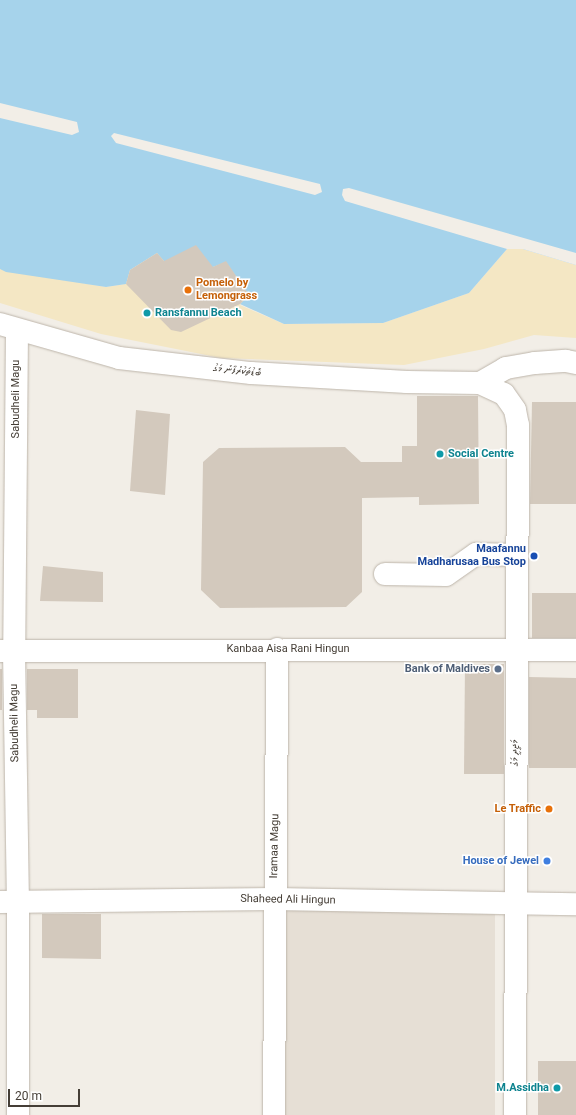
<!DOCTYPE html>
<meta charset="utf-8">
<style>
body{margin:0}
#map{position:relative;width:576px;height:1115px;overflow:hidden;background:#f2eee7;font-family:Roboto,"Noto Sans Thaana",sans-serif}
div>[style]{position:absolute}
.residential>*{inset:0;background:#e6dfd5}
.sand>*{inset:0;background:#f4e7c4}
.water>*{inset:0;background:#a6d3eb}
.pier>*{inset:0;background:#f2eee7}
.building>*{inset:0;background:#d3c9bd}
.roads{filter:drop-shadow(0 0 1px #bdb5aa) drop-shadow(0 0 1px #bdb5aa)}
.minor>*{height:22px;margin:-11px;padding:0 11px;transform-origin:11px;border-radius:11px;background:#fff}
.dots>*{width:11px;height:11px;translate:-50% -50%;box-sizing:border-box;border:2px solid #fff;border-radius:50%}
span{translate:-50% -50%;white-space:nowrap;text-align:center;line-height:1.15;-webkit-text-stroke:3px #fff;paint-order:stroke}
.food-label{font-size:11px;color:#c56008;font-weight:700}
.left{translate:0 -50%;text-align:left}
.right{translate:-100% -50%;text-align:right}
.culture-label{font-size:11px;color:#0d838f;font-weight:700}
.street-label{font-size:11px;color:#453e36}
.transit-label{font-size:11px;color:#164399;font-weight:700}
.service-label{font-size:11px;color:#4e5e75;font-weight:700}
.shop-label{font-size:11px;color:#366cbe;font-weight:700}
.scale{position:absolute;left:8px;top:1089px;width:72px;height:18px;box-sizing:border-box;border:2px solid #453e36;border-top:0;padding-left:5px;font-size:12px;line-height:14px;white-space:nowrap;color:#453e36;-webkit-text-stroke:3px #fff;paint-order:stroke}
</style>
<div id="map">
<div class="residential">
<i style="clip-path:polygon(495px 910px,495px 1115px,278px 1115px,279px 911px)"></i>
</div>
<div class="sand">
<i style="clip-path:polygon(507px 249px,523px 249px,576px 265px,576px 338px,534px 335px,484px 349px,404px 365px,221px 358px,101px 334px,0 303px,0 269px,106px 287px,125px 284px,130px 270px,157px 253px,226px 261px,249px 295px,240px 305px,284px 324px,383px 323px,469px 293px)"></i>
</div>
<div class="water">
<i style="clip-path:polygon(0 0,576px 0,576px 265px,523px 249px,507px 249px,469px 293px,383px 323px,284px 324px,240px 304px,249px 295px,226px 262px,213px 267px,164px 261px,157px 253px,130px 270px,126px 284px,106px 287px,6px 272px,0 269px)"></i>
</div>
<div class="pier">
<i style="clip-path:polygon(0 103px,77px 122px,79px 132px,72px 135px,0 118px)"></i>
<i style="clip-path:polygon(114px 133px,320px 184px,322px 192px,315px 195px,116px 143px,111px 136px)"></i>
<i style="clip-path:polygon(349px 188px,576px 253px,576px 265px,523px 249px,507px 249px,345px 201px,342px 195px,343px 189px)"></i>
</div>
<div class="building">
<i style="clip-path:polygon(196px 245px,213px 267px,226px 261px,249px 295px,240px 304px,181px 332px,171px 330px,126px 284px,130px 270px,157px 253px,164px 261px)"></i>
<i style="clip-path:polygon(417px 396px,478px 396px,479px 504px,419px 505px,419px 497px,362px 498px,362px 592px,346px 607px,220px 608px,201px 590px,203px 462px,219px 448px,345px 447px,361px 462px,402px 462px,402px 446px,417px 446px)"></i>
<i style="clip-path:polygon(532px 402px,576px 402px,576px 504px,530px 504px)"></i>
<i style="clip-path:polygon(136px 410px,170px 414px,165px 495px,130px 491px)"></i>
<i style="clip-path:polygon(43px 566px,103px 572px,103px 602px,40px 601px)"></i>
<i style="clip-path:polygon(532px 593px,576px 593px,576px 638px,532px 638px)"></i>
<i style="clip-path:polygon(465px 664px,504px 664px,504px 774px,464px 774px)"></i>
<i style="clip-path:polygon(0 669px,2px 669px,2px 710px,0 710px)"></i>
<i style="clip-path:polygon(27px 669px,78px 669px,78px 718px,37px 718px,37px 710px,27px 710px)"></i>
<i style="clip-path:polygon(529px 677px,576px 678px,576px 768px,529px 768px)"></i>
<i style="clip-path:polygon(42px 914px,101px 914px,101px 959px,42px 958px)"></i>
<i style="clip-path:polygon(538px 1061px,576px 1061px,576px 1115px,538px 1115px)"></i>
</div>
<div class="roads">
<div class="minor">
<i style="left:0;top:324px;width:124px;rotate:15.9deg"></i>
<i style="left:119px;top:358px;width:133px;rotate:6.5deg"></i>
<i style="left:251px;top:373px;width:156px;rotate:3.3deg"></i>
<i style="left:407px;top:382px;width:73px;rotate:0.8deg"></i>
<i style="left:480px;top:383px;width:26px;rotate:25deg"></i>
<i style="left:504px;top:394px;width:19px;rotate:55deg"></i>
<i style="left:515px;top:410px;width:15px;rotate:79deg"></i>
<i style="left:518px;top:425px;width:690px;rotate:90.25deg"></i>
<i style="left:17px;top:330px;width:321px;rotate:90.5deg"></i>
<i style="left:14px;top:651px;width:251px;rotate:89.1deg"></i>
<i style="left:18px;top:902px;width:213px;rotate:90deg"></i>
<i style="left:480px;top:383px;width:30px;rotate:-30deg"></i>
<i style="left:506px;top:368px;width:29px;rotate:-10deg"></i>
<i style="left:535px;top:363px;width:31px;rotate:-4deg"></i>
<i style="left:566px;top:361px;width:10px;rotate:11deg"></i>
<i style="left:385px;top:574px;width:61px;rotate:0.9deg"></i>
<i style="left:446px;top:575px;width:37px;rotate:-35deg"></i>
<i style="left:476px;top:554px;width:40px;rotate:1.4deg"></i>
<i style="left:0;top:651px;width:576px;rotate:-0.1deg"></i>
<i style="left:0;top:902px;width:275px;rotate:-0.6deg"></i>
<i style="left:275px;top:899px;width:301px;rotate:1deg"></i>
<i style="left:274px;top:1115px;width:466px;rotate:-89.6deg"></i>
</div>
</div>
<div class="dots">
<i style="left:188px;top:290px;background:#e8710a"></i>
<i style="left:147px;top:313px;background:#0f9aa8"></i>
<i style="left:440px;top:454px;background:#0f9aa8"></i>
<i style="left:534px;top:556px;background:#1a4fb4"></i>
<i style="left:498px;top:669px;background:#5c6f8a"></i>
<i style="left:549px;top:809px;background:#e8710a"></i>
<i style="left:547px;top:861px;background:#3f7fe0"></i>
<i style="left:557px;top:1088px;background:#0f9aa8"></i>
</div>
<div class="food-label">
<span class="left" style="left:196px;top:290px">Pomelo by<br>Lemongrass</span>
<span class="right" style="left:541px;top:809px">Le Traffic</span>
</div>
<div class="culture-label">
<span class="left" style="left:155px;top:313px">Ransfannu Beach</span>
<span class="left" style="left:448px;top:454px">Social Centre</span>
<span class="right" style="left:549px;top:1088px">M.Assidha</span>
</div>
<div class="street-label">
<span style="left:237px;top:371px;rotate:6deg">ބޮޑުތަކުރުފާނު މަގު</span>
<span style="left:16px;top:399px;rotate:-90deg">Sabudheli Magu</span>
<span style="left:288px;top:649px">Kanbaa Aisa Rani Hingun</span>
<span style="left:15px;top:723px;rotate:-91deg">Sabudheli Magu</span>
<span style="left:515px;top:753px;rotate:-90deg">މަޖީދީ މަގު</span>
<span style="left:275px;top:846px;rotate:-89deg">Iramaa Magu</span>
<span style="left:288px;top:900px;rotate:1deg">Shaheed Ali Hingun</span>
</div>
<div class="transit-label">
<span class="right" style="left:526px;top:556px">Maafannu<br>Madharusaa Bus Stop</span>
</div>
<div class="service-label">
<span class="right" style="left:490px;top:669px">Bank of Maldives</span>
</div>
<div class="shop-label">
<span class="right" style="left:539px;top:861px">House of Jewel</span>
</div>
<div class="scale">20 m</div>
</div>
